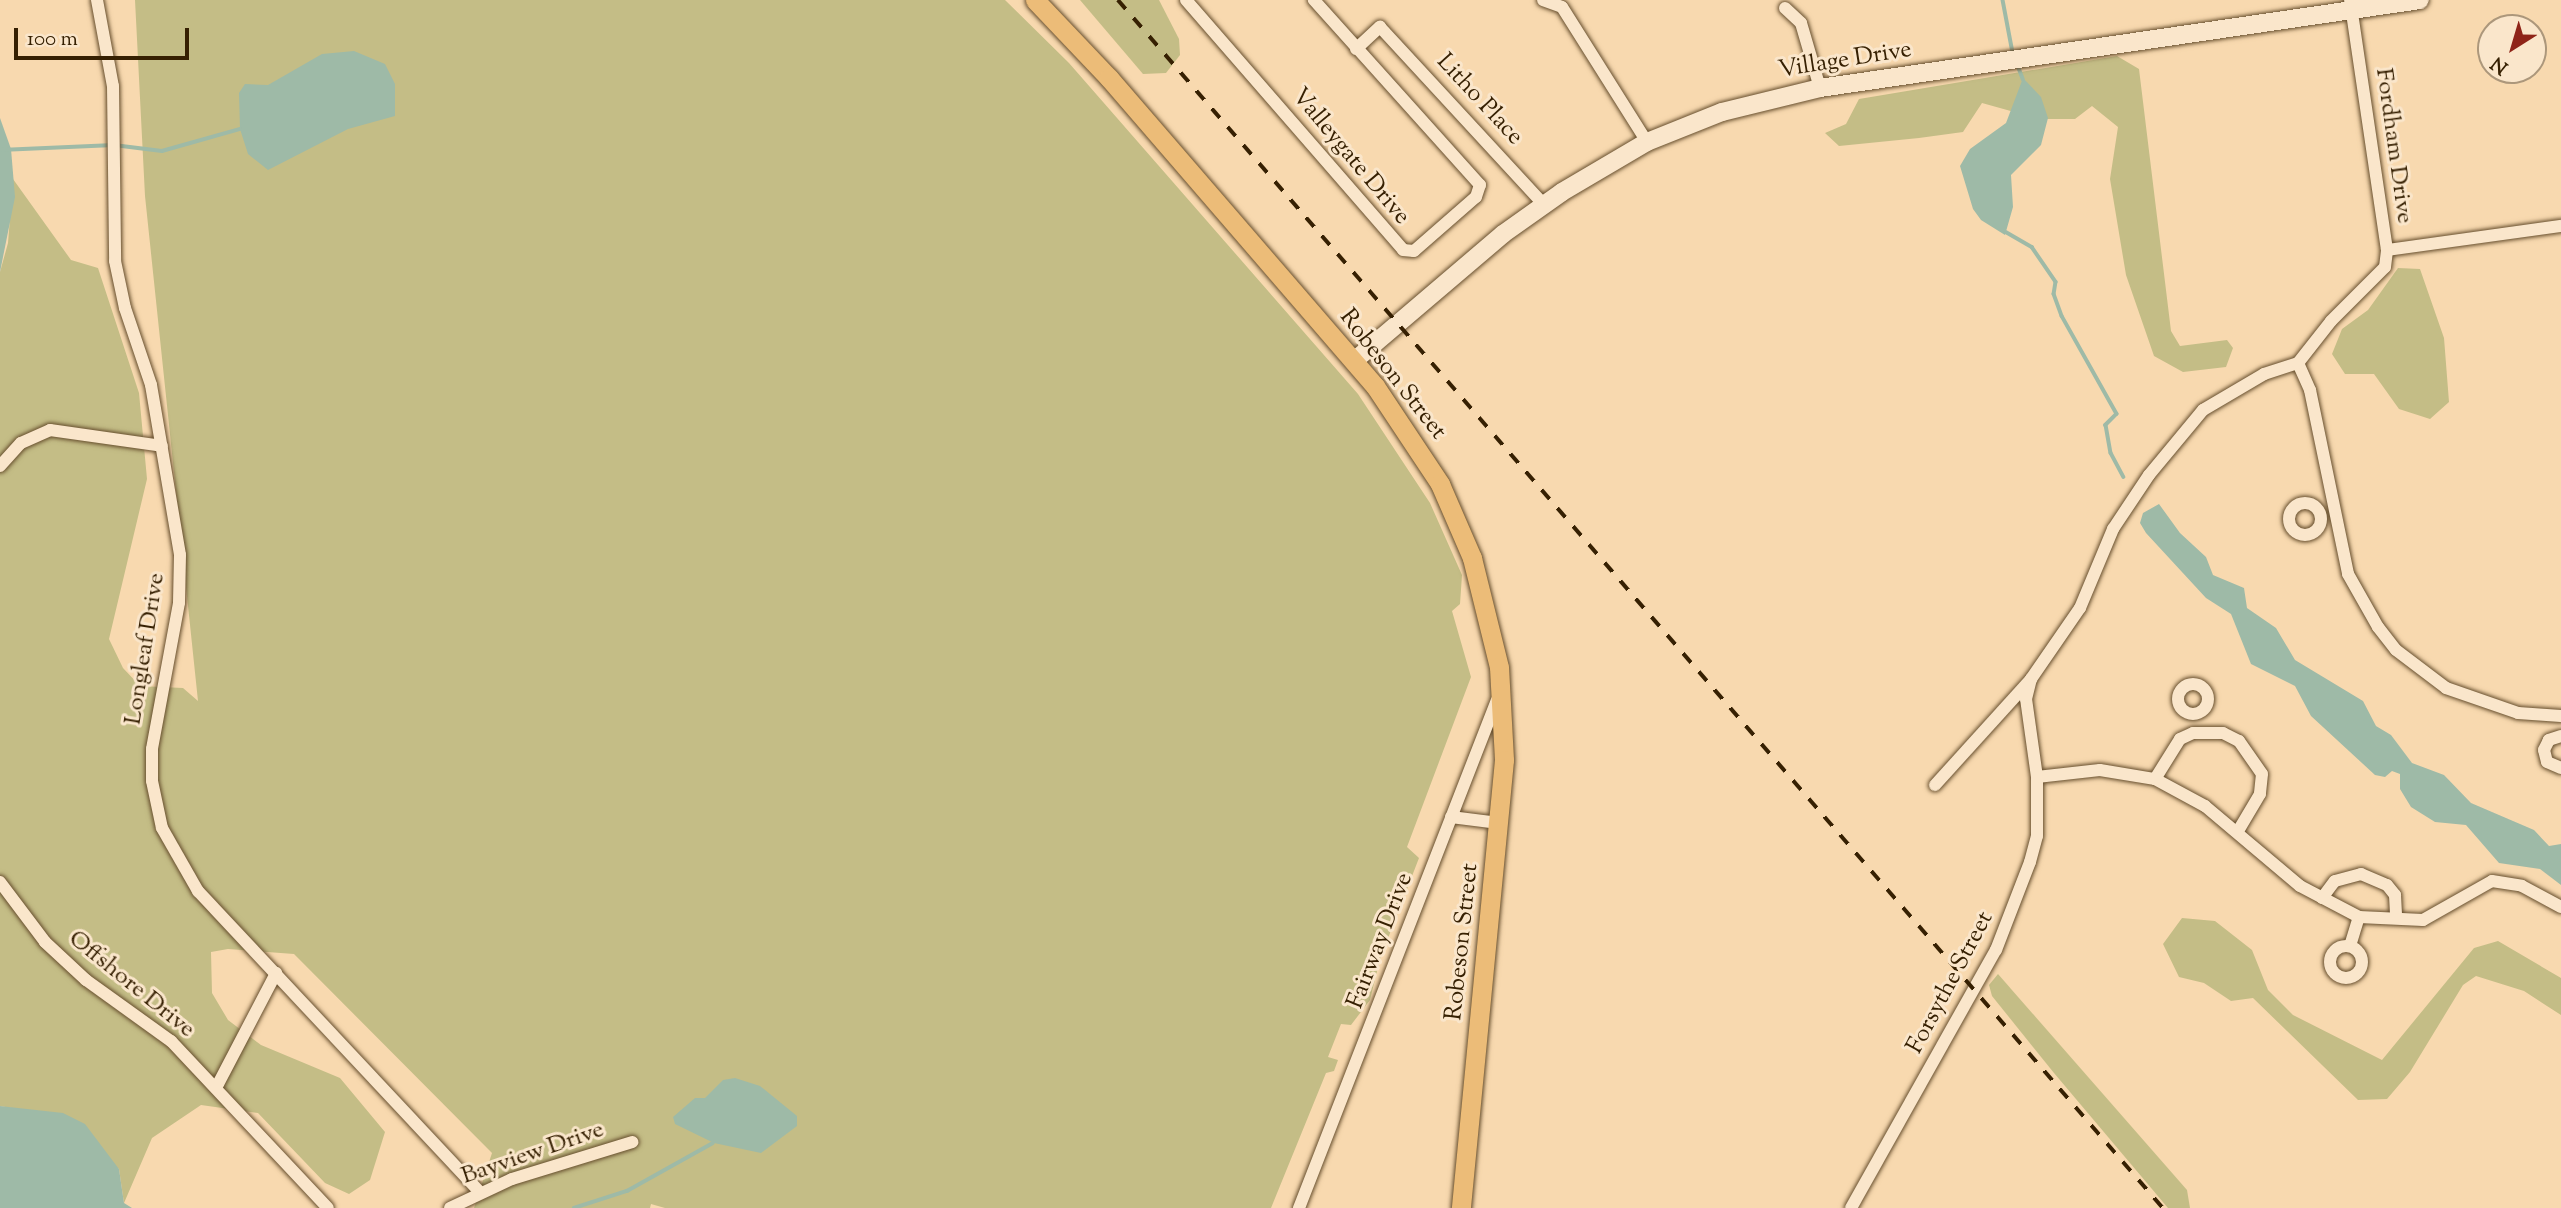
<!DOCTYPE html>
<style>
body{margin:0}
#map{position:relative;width:2561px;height:1208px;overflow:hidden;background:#f8d9af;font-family:"Sorts Mill Goudy",serif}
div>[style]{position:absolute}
.green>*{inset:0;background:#c4bd86}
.water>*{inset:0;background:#9ebaa7}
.stream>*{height:3.5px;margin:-1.75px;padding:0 1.75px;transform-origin:1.75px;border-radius:1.75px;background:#9ebaa7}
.roads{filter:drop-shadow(0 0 2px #664e2d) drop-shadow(0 0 2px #664e2d)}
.street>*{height:12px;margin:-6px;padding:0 6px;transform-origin:6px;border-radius:6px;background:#fae6cb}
.street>.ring{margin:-6px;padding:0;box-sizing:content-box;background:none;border:12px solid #fae6cb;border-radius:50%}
.secondary>*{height:18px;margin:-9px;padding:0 9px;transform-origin:9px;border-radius:9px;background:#fae6cb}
.primary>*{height:19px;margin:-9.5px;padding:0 9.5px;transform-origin:9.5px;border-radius:9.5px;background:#ecbc78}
.rail>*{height:3.5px;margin-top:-1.75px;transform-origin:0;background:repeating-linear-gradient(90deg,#362002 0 12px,transparent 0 24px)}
span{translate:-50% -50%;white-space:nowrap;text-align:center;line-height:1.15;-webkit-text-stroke:6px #fae6cb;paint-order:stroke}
.street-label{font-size:24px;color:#362002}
.north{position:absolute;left:2477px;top:14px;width:70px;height:70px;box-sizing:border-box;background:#fae6cb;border:2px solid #ac977b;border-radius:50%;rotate:217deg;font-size:19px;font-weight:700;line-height:28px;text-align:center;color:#362002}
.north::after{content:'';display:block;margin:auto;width:24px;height:32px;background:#8f2418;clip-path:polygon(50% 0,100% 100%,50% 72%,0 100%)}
.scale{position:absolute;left:14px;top:28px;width:175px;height:32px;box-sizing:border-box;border:4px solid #362002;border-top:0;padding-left:9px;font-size:21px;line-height:24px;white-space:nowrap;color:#362002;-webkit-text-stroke:5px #fae6cb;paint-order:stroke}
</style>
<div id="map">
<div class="green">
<i style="clip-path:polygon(135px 0,1005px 0,1069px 63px,1358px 394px,1430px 503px,1462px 575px,1460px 604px,1452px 611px,1471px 677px,1407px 847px,1419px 858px,1380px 959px,1370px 1000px,1351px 1025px,1341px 1024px,1328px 1057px,1338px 1060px,1334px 1071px,1326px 1073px,1271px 1208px,665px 1208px,651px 1204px,650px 1208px,474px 1208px,492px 1153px,294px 954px,228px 949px,211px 952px,212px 993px,228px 1020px,261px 1045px,340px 1078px,385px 1132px,370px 1180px,349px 1194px,325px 1183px,258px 1113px,201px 1105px,152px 1138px,124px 1203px,119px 1169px,28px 1111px,0 1106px,0 272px,8px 243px,13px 179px,71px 260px,98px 268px,139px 393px,147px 479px,109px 639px,123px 668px,140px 686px,183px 688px,198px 701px,145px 196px)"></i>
<i style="clip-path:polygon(1080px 0,1159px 0,1179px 39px,1180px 55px,1166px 73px,1143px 74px)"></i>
<i style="clip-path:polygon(2117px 56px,2139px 69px,2171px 331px,2180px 346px,2227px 340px,2233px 348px,2226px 367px,2183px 372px,2154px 356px,2126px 275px,2110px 179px,2118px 127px,2092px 106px,2075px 119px,2039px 119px,1982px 103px,1963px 132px,1919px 138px,1839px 146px,1825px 133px,1846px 124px,1859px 99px)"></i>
<i style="clip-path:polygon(2398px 268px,2420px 269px,2444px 338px,2449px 402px,2430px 419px,2399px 409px,2374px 374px,2345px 374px,2332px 354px,2342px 329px,2368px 310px)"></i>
<i style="clip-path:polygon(2182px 918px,2215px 921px,2252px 950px,2268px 990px,2293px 1015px,2382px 1060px,2474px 948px,2498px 941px,2561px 978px,2561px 1015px,2524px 991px,2476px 976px,2463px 985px,2410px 1072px,2387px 1099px,2358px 1100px,2253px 998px,2231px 1001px,2204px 983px,2179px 977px,2163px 944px)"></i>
<i style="clip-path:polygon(1998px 974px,2187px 1190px,2190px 1208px,2168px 1208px,2054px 1073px,1992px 996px,1989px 985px)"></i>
</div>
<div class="water">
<i style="clip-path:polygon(354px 51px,385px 64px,395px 84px,395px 116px,348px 129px,268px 170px,248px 154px,240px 129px,239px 93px,245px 84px,268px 85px,322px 54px)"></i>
<i style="clip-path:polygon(2023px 78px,2041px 97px,2048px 118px,2041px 145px,2011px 175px,2013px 207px,2005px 235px,1981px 220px,1973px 209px,1960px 166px,1970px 149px,2006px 123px)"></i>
<i style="clip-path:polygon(0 118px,11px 149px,15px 197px,0 272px)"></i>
<i style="clip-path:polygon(2159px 504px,2180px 533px,2206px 557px,2213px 575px,2244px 588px,2247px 608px,2276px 628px,2295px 660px,2363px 701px,2376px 726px,2391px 735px,2412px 763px,2444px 775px,2471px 803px,2534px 830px,2549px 846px,2561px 844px,2561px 885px,2540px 869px,2499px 863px,2466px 825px,2435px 822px,2411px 807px,2400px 789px,2400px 774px,2392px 771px,2385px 777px,2375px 775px,2311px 716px,2295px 686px,2251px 664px,2231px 614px,2206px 598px,2146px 533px,2140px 523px,2143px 513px)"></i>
<i style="clip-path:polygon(735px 1078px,760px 1086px,797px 1116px,797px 1126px,761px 1153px,714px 1143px,675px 1124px,673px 1117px,695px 1098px,705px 1098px,723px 1080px)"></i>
<i style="clip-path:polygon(0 1106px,63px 1113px,85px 1124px,119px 1169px,124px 1203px,132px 1208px,0 1208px)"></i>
</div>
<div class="stream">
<i style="left:2003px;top:0;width:54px;rotate:79.3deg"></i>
<i style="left:2017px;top:63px;width:17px;rotate:69deg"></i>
<i style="left:0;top:150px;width:114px;rotate:-2.5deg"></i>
<i style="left:114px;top:145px;width:48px;rotate:7.1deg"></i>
<i style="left:162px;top:151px;width:81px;rotate:-15.8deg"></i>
<i style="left:2006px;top:232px;width:30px;rotate:30deg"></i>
<i style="left:2032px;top:247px;width:42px;rotate:55.6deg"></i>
<i style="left:2056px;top:282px;width:12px;rotate:99deg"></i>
<i style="left:2054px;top:294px;width:23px;rotate:70deg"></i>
<i style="left:2062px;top:316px;width:112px;rotate:60.7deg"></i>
<i style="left:2117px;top:414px;width:16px;rotate:135deg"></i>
<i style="left:2106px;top:425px;width:28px;rotate:80deg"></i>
<i style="left:2111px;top:453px;width:27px;rotate:62deg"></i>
<i style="left:574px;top:1208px;width:56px;rotate:-17.8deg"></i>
<i style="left:627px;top:1191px;width:98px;rotate:-29.2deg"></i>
</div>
<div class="roads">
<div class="street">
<i style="left:97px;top:0;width:87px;rotate:79.5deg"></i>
<i style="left:113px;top:86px;width:175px;rotate:89.3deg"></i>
<i style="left:115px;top:261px;width:48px;rotate:78deg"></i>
<i style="left:125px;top:308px;width:81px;rotate:71.3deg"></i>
<i style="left:151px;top:385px;width:172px;rotate:80.3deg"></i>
<i style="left:180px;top:555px;width:48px;rotate:91.2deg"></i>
<i style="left:179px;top:603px;width:148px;rotate:100.5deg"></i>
<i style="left:152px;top:749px;width:32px;rotate:90deg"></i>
<i style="left:152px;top:781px;width:48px;rotate:78deg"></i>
<i style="left:162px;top:828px;width:73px;rotate:60.3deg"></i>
<i style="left:198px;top:891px;width:412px;rotate:46.9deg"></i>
<i style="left:1186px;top:0;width:331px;rotate:49deg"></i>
<i style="left:1403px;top:250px;width:11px;rotate:5deg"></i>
<i style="left:1414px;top:251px;width:82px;rotate:-41.1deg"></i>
<i style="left:1476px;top:197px;width:13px;rotate:-72deg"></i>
<i style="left:1480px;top:185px;width:249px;rotate:-131.9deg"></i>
<i style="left:1543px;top:0;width:20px;rotate:20deg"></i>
<i style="left:1562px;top:7px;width:160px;rotate:57.8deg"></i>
<i style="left:1785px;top:8px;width:22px;rotate:43deg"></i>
<i style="left:1801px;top:23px;width:68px;rotate:73.7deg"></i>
<i style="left:1356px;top:49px;width:33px;rotate:-43deg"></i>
<i style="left:1380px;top:27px;width:242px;rotate:47.3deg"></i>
<i style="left:2387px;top:250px;width:176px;rotate:-7.9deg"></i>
<i style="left:2298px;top:363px;width:30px;rotate:66deg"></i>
<i style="left:2310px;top:390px;width:188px;rotate:78.3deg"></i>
<i style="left:2348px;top:574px;width:61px;rotate:60.5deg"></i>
<i style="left:2378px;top:627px;width:29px;rotate:52deg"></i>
<i style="left:2396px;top:650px;width:63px;rotate:37.2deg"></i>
<i style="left:2446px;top:688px;width:76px;rotate:19.1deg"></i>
<i style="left:2518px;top:713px;width:43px;rotate:4deg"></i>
<i style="left:0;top:466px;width:31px;rotate:-48deg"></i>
<i style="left:21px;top:443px;width:32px;rotate:-24deg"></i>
<i style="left:50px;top:430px;width:113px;rotate:8.1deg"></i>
<i class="ring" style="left:2289px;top:503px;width:20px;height:20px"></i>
<i class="ring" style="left:2178px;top:684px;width:18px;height:18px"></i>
<i style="left:2561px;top:736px;width:13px;rotate:162deg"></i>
<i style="left:2549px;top:740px;width:11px;rotate:117deg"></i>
<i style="left:2544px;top:750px;width:12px;rotate:76deg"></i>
<i style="left:2547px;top:762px;width:15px;rotate:23deg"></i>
<i style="left:2037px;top:777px;width:63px;rotate:-6.3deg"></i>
<i style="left:2100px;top:770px;width:56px;rotate:9.3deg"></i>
<i style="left:2155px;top:779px;width:57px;rotate:28.4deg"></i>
<i style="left:2205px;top:806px;width:124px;rotate:40.1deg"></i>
<i style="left:2300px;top:886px;width:67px;rotate:27.7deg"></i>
<i style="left:2359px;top:917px;width:64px;rotate:2.7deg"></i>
<i style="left:2423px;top:920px;width:79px;rotate:-29.5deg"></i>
<i style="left:2492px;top:881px;width:30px;rotate:9deg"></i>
<i style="left:2522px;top:886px;width:44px;rotate:28.3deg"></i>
<i style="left:2155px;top:779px;width:47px;rotate:-58deg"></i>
<i style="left:2180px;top:739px;width:14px;rotate:-25deg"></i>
<i style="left:2193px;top:733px;width:30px"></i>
<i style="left:2223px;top:733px;width:18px;rotate:27deg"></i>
<i style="left:2239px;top:741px;width:40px;rotate:55.1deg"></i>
<i style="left:2262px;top:774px;width:20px;rotate:96deg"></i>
<i style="left:2260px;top:794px;width:43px;rotate:120.7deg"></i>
<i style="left:1935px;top:785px;width:143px;rotate:-47.8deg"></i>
<i style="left:2031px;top:679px;width:86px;rotate:-55.4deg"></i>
<i style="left:2080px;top:608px;width:86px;rotate:-67.3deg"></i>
<i style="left:2113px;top:529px;width:65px;rotate:-56.3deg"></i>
<i style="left:2149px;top:475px;width:85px;rotate:-50.3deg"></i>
<i style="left:2203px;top:410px;width:71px;rotate:-30.5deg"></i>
<i style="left:2264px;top:374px;width:36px;rotate:-18deg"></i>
<i style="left:2298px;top:363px;width:53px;rotate:-51.8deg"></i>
<i style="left:2331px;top:321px;width:76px;rotate:-45deg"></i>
<i style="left:2385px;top:267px;width:17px;rotate:-83deg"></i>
<i style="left:2387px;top:250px;width:253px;rotate:-98.4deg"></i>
<i style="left:1451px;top:817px;width:48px;rotate:7.1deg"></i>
<i style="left:0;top:882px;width:75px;rotate:53.1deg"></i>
<i style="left:45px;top:942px;width:56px;rotate:42.8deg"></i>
<i style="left:86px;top:980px;width:105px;rotate:35.7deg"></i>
<i style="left:171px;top:1041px;width:229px;rotate:46.8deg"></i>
<i style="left:2322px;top:898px;width:21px;rotate:-53deg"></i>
<i style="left:2335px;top:881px;width:27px;rotate:-15deg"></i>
<i style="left:2361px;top:874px;width:28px;rotate:23deg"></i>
<i style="left:2387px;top:885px;width:13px;rotate:51deg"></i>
<i style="left:2395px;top:895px;width:22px;rotate:87deg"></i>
<i class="ring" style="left:2330px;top:946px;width:20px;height:20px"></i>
<i style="left:2350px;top:946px;width:30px;rotate:-73deg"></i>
<i style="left:216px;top:1088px;width:130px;rotate:-62.4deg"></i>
<i style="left:450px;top:1208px;width:68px;rotate:-25.1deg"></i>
<i style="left:512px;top:1179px;width:126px;rotate:-17.1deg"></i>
<i style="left:1299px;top:1208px;width:545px;rotate:-68.71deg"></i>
<i style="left:1851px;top:1208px;width:296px;rotate:-60.7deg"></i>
<i style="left:1996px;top:950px;width:94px;rotate:-68.9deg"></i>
<i style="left:2030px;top:862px;width:27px;rotate:-75deg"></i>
<i style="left:2037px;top:836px;width:59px;rotate:-90deg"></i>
<i style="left:2037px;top:777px;width:79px;rotate:-98deg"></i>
<i style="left:2026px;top:699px;width:21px;rotate:-76deg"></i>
</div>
<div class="secondary">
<i style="left:1354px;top:361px;width:196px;rotate:-40.4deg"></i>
<i style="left:1503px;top:234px;width:72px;rotate:-35.4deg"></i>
<i style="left:1562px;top:192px;width:99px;rotate:-30.5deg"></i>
<i style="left:1647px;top:142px;width:81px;rotate:-21.8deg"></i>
<i style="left:1722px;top:112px;width:101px;rotate:-13.8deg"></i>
<i style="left:1820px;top:88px;width:606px;rotate:-8.34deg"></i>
</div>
<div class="primary">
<i style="left:1035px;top:0;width:108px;rotate:46.5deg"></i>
<i style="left:1109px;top:78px;width:407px;rotate:49.2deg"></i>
<i style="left:1375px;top:386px;width:118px;rotate:56.4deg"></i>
<i style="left:1440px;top:484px;width:81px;rotate:66.6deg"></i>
<i style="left:1472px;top:558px;width:112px;rotate:76.1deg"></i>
<i style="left:1499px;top:667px;width:93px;rotate:86.9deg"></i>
<i style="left:1504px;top:760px;width:450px;rotate:95.5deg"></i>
</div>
</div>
<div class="rail">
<i style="left:1118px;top:0;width:1597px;rotate:49.14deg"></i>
</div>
<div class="street-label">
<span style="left:1845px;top:61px;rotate:-9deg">Village Drive</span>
<span style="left:1479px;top:100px;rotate:47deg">Litho Place</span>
<span style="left:2393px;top:146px;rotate:82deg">Fordham Drive</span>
<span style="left:1350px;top:157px;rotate:50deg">Valleygate Drive</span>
<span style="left:1392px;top:375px;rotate:52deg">Robeson Street</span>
<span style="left:146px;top:649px;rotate:-81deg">Longleaf Drive</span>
<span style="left:1381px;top:941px;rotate:-69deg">Fairway Drive</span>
<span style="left:1463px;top:942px;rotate:-84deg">Robeson Street</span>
<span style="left:1951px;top:983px;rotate:-62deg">Forsythe Street</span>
<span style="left:131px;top:985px;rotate:39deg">Offshore Drive</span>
<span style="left:533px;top:1154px;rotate:-19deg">Bayview Drive</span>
</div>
<div class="north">N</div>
<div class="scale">100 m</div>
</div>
